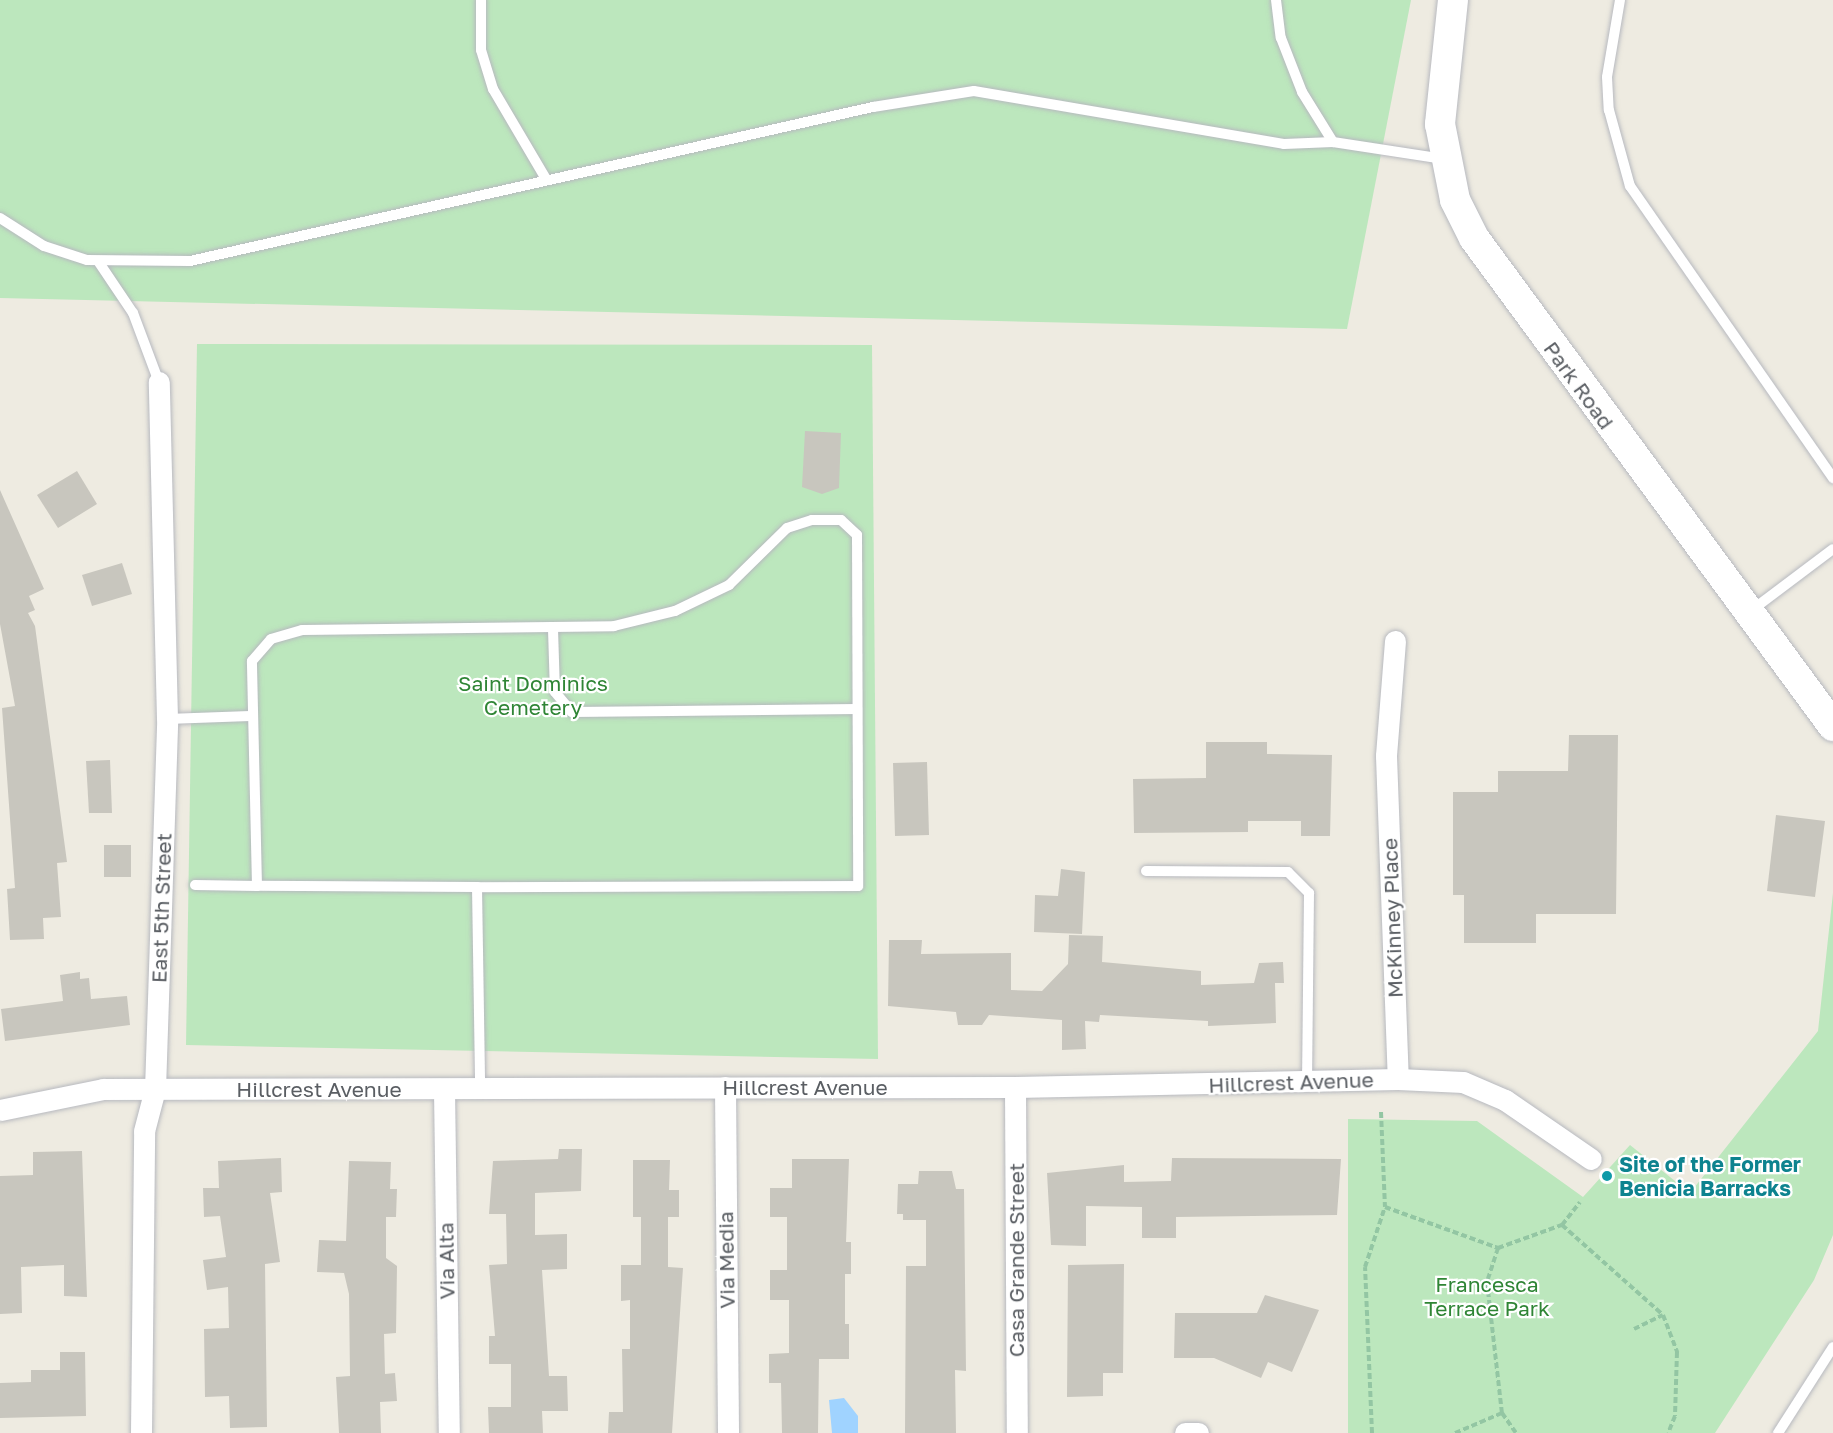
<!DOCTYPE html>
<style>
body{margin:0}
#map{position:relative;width:1833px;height:1433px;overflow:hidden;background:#eeebe1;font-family:"Golos Text",sans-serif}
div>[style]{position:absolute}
.green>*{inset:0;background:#bce7bd}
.water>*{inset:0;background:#a0d3ff}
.building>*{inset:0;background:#c8c6be}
.path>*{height:4px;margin-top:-2px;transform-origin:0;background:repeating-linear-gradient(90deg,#93c6a3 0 6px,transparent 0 9px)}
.roads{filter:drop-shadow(0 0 2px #b7b9bf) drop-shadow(0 0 2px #b7b9bf)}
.lane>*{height:10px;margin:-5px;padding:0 5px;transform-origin:5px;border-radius:5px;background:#fff}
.street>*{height:21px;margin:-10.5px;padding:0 10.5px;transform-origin:10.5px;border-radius:10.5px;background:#fff}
.secondary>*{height:30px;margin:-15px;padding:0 15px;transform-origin:15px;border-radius:15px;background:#fff}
.dots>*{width:16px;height:16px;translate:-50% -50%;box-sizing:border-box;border:3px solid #fff;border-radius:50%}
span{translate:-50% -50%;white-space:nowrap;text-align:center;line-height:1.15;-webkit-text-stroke:4.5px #fff;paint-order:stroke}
.street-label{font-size:21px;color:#5a5e63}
.park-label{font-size:21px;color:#2f8535}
.culture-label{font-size:21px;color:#0d838f;font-weight:700}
.left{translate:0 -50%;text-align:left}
</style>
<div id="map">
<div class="green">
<i style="clip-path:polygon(0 0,1411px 0,1347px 329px,0 298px)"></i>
<i style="clip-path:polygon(197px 344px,872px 345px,878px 1059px,186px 1045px)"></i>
<i style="clip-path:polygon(1833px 893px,1833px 1235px,1814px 1280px,1715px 1433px,1348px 1433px,1348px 1119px,1477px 1121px,1583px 1197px,1630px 1145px,1690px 1193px,1818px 1031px)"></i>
</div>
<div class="water">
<i style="clip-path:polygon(844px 1398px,858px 1416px,858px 1433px,832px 1433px,829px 1400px)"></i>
</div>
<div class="building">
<i style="clip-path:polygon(805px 431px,841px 433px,839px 488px,822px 494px,802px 487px)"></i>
<i style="clip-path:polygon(77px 471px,97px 504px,58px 528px,37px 495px)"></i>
<i style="clip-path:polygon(0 490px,44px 589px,29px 596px,35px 610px,28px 613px,35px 626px,67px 862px,57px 863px,61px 917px,43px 918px,44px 939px,10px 940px,7px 889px,15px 888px,2px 708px,15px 706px,0 624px)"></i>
<i style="clip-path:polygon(122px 563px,132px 594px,92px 606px,82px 575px)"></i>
<i style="clip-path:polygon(1569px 735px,1618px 735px,1616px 914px,1536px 914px,1536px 943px,1464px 943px,1464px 895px,1453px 895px,1453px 792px,1498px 792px,1498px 771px,1568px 771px)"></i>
<i style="clip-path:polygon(1206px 742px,1267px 742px,1267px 754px,1332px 755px,1330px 836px,1301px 836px,1301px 821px,1248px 821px,1248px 832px,1134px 833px,1133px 779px,1206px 778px)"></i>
<i style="clip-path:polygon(110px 760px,112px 813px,89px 813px,86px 761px)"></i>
<i style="clip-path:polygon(927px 762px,929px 835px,895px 836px,893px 763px)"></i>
<i style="clip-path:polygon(1776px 815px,1825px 821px,1815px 897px,1767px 891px)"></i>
<i style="clip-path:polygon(104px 845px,131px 845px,131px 877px,104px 877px)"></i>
<i style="clip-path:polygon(1061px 869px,1085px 872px,1082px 934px,1034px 932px,1035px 895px,1058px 896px)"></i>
<i style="clip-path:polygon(1069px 935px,1103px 936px,1102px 962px,1201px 971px,1201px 985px,1254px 983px,1259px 963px,1283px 962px,1284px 983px,1275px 983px,1276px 1023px,1208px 1026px,1208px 1021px,1100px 1015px,1099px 1022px,1085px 1021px,1086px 1049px,1062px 1050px,1062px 1020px,989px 1015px,982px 1025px,958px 1025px,956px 1012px,888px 1006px,889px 940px,922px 940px,921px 954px,1011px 953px,1011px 990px,1042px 991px,1068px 964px)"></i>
<i style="clip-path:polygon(80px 972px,80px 979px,89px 978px,91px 999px,127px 996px,130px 1025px,5px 1041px,1px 1009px,63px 1001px,60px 975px)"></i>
<i style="clip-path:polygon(559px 1149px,582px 1149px,581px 1191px,535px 1193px,535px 1235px,567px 1234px,567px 1269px,542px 1270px,549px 1376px,567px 1376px,568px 1411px,542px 1411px,543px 1433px,489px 1433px,488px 1407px,511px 1407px,511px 1364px,489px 1364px,489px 1336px,495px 1336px,489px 1265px,507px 1264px,506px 1214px,489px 1214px,493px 1161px,558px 1159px)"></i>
<i style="clip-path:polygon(82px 1151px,87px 1297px,64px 1296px,64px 1265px,21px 1267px,22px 1313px,0 1314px,0 1176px,33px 1175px,33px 1152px)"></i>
<i style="clip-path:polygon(281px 1158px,282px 1192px,270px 1193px,280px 1262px,265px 1264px,267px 1427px,230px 1428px,229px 1396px,205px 1397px,204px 1329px,229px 1328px,228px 1287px,207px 1290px,203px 1260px,226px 1257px,220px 1216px,204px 1217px,203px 1188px,219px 1188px,218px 1161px)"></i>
<i style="clip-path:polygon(1172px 1158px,1341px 1159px,1337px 1215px,1176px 1217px,1176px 1238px,1142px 1238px,1142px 1207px,1086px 1206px,1086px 1246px,1051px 1245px,1047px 1173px,1124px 1165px,1124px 1182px,1171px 1181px)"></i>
<i style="clip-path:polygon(792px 1159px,849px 1159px,846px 1242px,851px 1242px,851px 1274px,845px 1274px,845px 1324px,849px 1324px,849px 1359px,819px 1359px,818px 1433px,782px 1433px,781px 1383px,769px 1383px,769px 1354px,789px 1353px,789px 1300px,770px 1300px,770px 1270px,787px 1270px,787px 1217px,770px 1217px,770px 1188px,792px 1188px)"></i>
<i style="clip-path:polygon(633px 1160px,670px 1160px,669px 1190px,679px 1190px,679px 1217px,668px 1217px,668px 1267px,683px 1268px,672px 1433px,608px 1433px,609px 1412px,623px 1412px,622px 1349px,630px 1349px,630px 1300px,621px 1301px,621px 1265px,641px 1265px,641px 1217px,633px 1217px)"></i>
<i style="clip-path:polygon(349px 1161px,391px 1162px,390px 1189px,397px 1189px,396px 1217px,386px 1217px,386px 1258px,397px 1266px,396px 1333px,384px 1334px,385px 1374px,395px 1373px,397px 1401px,380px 1402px,381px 1433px,339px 1433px,336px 1377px,350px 1376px,349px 1294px,344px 1273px,317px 1272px,319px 1240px,346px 1241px)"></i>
<i style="clip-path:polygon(919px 1171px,952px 1171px,956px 1189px,964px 1189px,966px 1371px,955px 1370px,956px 1433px,905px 1433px,906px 1266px,926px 1266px,926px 1220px,903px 1220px,903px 1214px,897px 1214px,898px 1184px,918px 1184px)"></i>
<i style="clip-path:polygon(1124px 1264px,1123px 1373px,1103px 1373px,1103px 1396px,1067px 1397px,1068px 1265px)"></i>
<i style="clip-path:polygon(1265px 1295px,1319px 1310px,1292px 1372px,1268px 1362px,1261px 1378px,1214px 1358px,1174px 1358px,1175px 1313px,1257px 1313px)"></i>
<i style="clip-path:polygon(60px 1352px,85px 1352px,86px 1416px,0 1418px,0 1383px,31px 1382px,31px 1370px,60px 1370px)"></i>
</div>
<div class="path">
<i style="left:1381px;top:1112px;width:95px;rotate:87.6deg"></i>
<i style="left:1562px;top:1225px;width:135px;rotate:41.7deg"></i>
<i style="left:1663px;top:1315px;width:40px;rotate:69deg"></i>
<i style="left:1677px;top:1352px;width:64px;rotate:91.8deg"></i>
<i style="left:1675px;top:1416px;width:18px;rotate:112deg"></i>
<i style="left:1498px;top:1248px;width:36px;rotate:108deg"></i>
<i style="left:1487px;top:1282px;width:132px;rotate:83.5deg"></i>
<i style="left:1502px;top:1413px;width:24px;rotate:55deg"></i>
<i style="left:1634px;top:1329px;width:32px;rotate:-26deg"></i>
<i style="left:1372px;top:1433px;width:166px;rotate:-92.4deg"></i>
<i style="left:1365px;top:1267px;width:63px;rotate:-71.6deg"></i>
<i style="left:1385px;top:1207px;width:120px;rotate:19.9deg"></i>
<i style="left:1498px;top:1248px;width:68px;rotate:-19.8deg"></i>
<i style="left:1562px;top:1225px;width:29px;rotate:-52deg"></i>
<i style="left:1455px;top:1433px;width:51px;rotate:-23.1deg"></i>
</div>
<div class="roads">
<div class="lane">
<i style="left:481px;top:0;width:50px;rotate:90deg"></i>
<i style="left:481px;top:50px;width:41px;rotate:72.9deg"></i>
<i style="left:493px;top:89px;width:104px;rotate:59.5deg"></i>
<i style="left:1276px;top:0;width:38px;rotate:83deg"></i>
<i style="left:1281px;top:38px;width:58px;rotate:68.7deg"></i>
<i style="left:1302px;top:92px;width:59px;rotate:58.2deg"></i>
<i style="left:1620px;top:0;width:78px;rotate:99.6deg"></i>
<i style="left:1607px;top:77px;width:33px;rotate:87deg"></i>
<i style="left:1609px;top:110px;width:79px;rotate:74.6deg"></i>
<i style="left:1630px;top:186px;width:356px;rotate:55.2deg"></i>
<i style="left:0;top:218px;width:52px;rotate:32.5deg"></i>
<i style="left:44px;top:246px;width:45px;rotate:18deg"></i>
<i style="left:87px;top:260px;width:103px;rotate:0.6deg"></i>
<i style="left:190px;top:261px;width:700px;rotate:-12.71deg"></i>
<i style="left:873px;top:107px;width:102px;rotate:-9deg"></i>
<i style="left:974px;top:91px;width:314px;rotate:9.7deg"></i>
<i style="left:1284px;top:144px;width:49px;rotate:-2.3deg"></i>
<i style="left:1333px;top:142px;width:112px;rotate:8.7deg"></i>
<i style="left:98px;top:261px;width:63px;rotate:56.1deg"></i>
<i style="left:133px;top:313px;width:74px;rotate:69.4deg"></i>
<i style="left:1752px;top:610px;width:101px;rotate:-37deg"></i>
<i style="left:553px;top:629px;width:63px;rotate:88.2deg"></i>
<i style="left:555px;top:692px;width:26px;rotate:50deg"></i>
<i style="left:572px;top:712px;width:285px;rotate:-0.6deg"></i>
<i style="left:167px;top:719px;width:83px;rotate:-2.1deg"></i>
<i style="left:1146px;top:871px;width:142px;rotate:0.4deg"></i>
<i style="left:1288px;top:872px;width:30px;rotate:45deg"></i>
<i style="left:1309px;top:893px;width:190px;rotate:90.6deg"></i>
<i style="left:195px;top:885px;width:62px;rotate:0.9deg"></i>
<i style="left:477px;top:887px;width:220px;rotate:-179.7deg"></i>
<i style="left:257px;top:886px;width:225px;rotate:-91.3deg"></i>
<i style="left:252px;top:661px;width:29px;rotate:-49deg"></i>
<i style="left:271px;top:639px;width:32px;rotate:-16deg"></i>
<i style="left:302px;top:630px;width:312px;rotate:-0.7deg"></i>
<i style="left:614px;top:626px;width:63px;rotate:-13.8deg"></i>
<i style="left:675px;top:611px;width:60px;rotate:-25.7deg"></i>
<i style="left:729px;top:585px;width:81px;rotate:-44.5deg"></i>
<i style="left:787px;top:528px;width:26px;rotate:-18deg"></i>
<i style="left:812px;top:520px;width:29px"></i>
<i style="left:841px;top:520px;width:22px;rotate:43deg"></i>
<i style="left:857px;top:535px;width:351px;rotate:89.8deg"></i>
<i style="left:858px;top:886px;width:381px;rotate:179.8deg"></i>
<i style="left:477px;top:887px;width:202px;rotate:89.1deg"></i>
<i style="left:1778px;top:1433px;width:102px;rotate:-57.4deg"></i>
</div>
<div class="street">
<i style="left:1395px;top:641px;width:115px;rotate:94.5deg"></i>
<i style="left:1386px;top:756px;width:323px;rotate:87.9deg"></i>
<i style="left:725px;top:1087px;width:346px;rotate:89.5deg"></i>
<i style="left:1015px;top:1087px;width:346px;rotate:89.7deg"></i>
<i style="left:444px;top:1089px;width:344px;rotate:89.2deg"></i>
<i style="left:0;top:1110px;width:105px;rotate:-11.5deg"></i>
<i style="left:103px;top:1089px;width:912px;rotate:-0.13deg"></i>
<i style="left:1015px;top:1087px;width:383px;rotate:-1.2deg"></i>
<i style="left:1398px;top:1079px;width:65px;rotate:2.6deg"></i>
<i style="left:1463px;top:1082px;width:46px;rotate:23.2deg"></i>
<i style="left:1505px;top:1100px;width:104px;rotate:34.5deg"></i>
<i style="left:141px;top:1433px;width:302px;rotate:-89.4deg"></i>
<i style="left:144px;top:1131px;width:43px;rotate:-75.3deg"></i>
<i style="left:155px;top:1089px;width:370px;rotate:-88.1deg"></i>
<i style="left:167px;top:719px;width:337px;rotate:-91.4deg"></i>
<i style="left:1185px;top:1433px;width:13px"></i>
</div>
<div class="secondary">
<i style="left:1453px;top:0;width:125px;rotate:96deg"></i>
<i style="left:1440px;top:124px;width:77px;rotate:78.8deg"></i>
<i style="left:1455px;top:200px;width:42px;rotate:63.4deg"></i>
<i style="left:1474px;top:238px;width:606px;rotate:53.66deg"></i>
</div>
</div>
<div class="dots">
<i style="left:1607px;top:1176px;background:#0f9aa8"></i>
</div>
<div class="street-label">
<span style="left:1579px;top:385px;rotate:54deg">Park Road</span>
<span style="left:161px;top:908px;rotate:-88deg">East 5th Street</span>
<span style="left:1392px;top:918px;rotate:-92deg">McKinney Place</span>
<span style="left:1291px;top:1082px;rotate:-2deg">Hillcrest Avenue</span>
<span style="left:805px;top:1087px">Hillcrest Avenue</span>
<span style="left:319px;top:1089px">Hillcrest Avenue</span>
<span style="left:726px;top:1260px;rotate:-91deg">Via Media</span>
<span style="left:1016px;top:1260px;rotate:-90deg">Casa Grande Street</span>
<span style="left:446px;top:1261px;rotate:-91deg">Via Alta</span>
</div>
<div class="park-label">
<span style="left:533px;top:695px">Saint Dominics<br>Cemetery</span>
<span style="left:1487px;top:1296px">Francesca<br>Terrace Park</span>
</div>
<div class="culture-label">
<span class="left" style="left:1619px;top:1176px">Site of the Former<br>Benicia Barracks</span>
</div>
</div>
